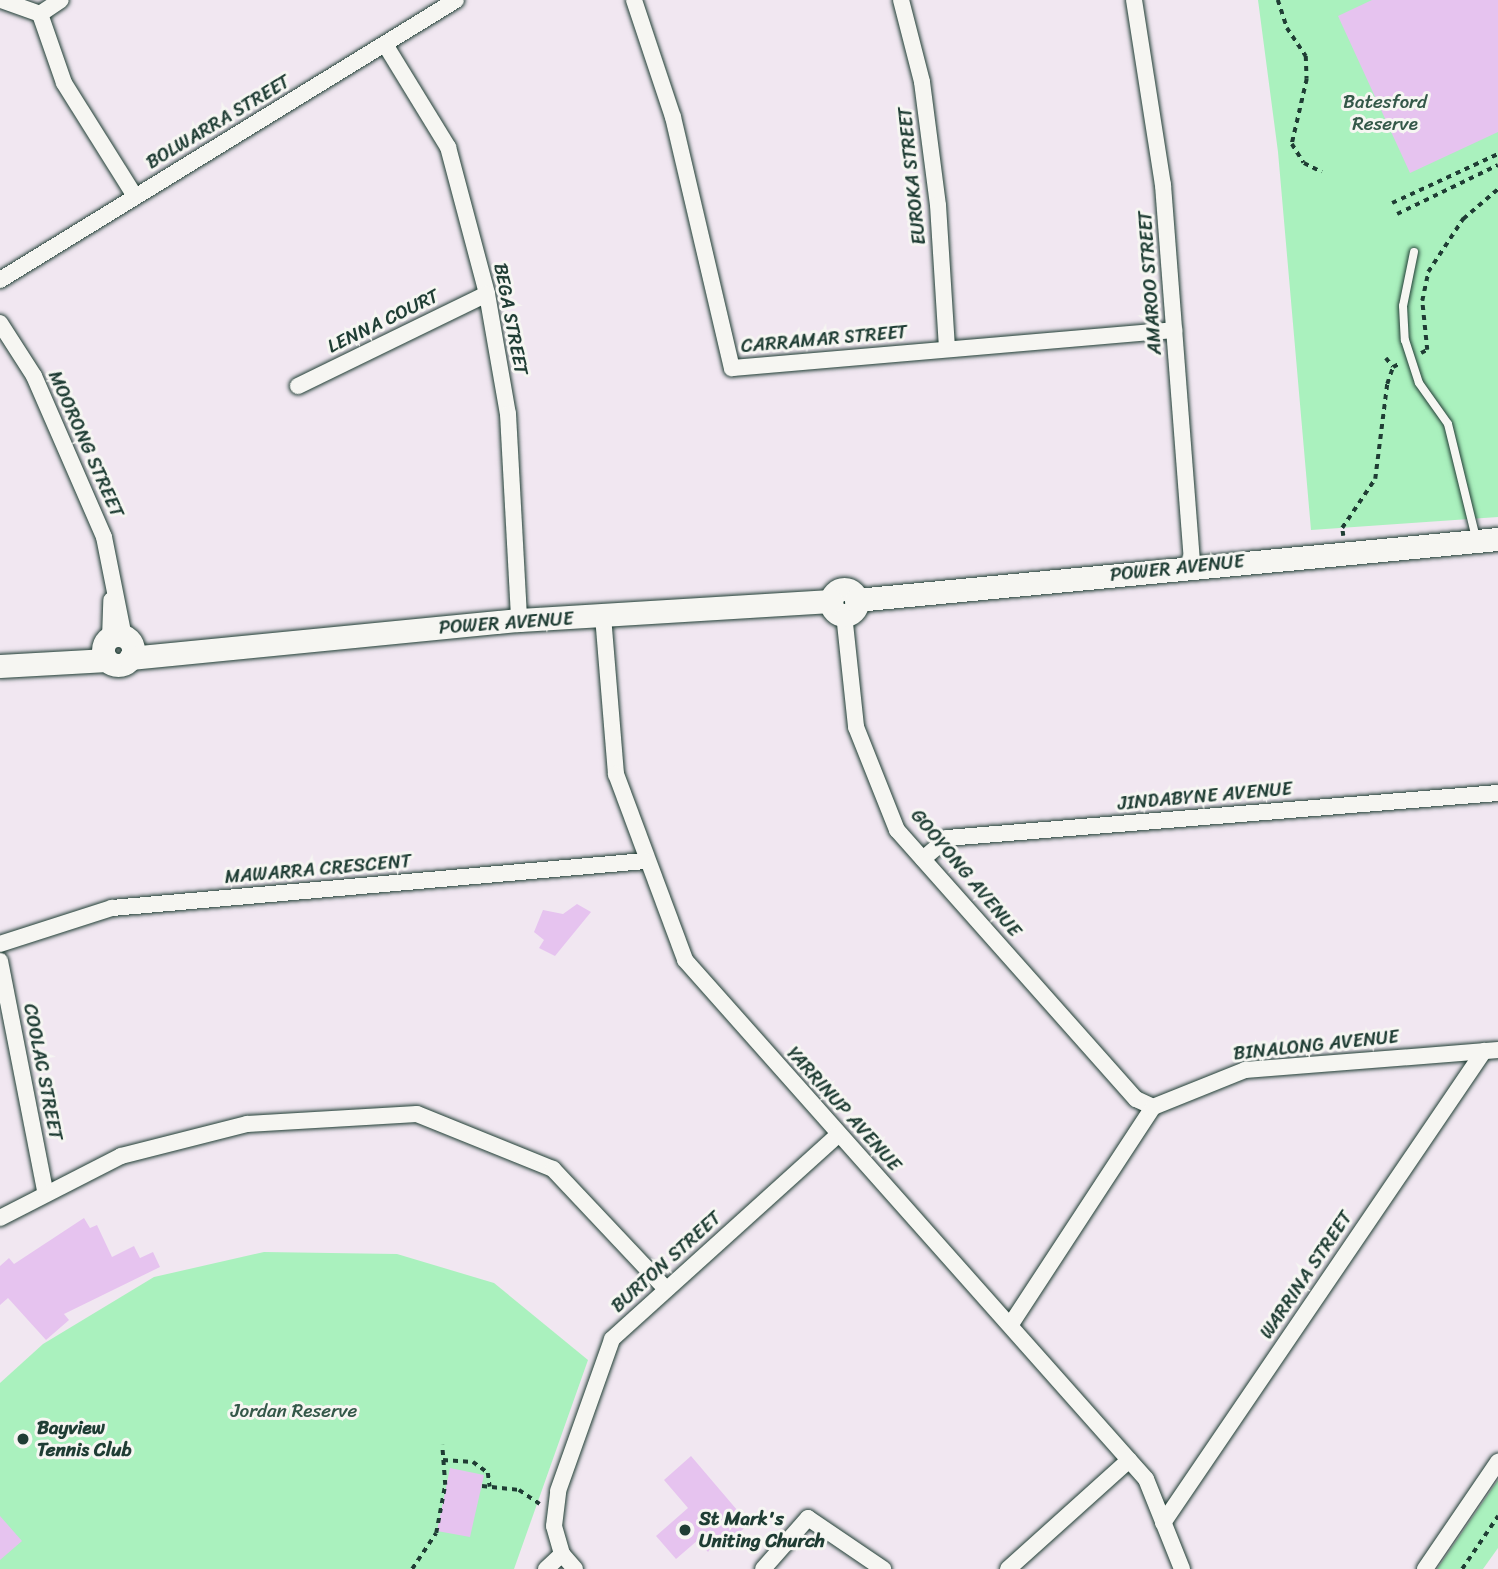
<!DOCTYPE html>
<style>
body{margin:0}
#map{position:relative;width:1498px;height:1569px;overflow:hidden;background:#f1e7f1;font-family:Sriracha,sans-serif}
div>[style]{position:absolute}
.green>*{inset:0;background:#aaf1be}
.building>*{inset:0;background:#e6c3ef}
.path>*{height:3.5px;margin-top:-1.75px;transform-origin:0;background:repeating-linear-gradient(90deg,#1f3d34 0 5px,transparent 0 10px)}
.roads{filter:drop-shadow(0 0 2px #1f3d34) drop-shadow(0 0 2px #1f3d34)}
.lane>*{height:8px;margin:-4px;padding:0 4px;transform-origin:4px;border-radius:4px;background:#f6f6f2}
.street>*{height:16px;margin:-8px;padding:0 8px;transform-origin:8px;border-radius:8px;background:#f6f6f2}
.secondary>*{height:23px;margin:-11.5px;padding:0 11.5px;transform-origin:11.5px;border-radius:11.5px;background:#f6f6f2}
.secondary>.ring{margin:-11.5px;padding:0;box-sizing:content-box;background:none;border:23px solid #f6f6f2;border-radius:50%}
.dots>*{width:19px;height:19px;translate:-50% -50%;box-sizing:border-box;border:4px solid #f6f6f2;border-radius:50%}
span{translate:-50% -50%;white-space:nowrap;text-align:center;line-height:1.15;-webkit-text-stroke:6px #f6f6f2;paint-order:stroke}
.park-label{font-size:19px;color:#345849}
.street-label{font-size:19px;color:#1f3d34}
.poi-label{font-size:19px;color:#1f3d34;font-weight:700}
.left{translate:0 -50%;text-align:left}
</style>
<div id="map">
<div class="green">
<i style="clip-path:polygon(1258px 0,1498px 0,1498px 517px,1311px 530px,1278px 152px)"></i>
<i style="clip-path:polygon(264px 1252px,397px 1254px,494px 1283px,588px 1360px,514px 1569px,0 1569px,0 1383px,43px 1344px,154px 1277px)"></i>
<i style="clip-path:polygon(1498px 1480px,1498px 1548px,1483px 1569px,1437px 1569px)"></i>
</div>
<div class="building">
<i style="clip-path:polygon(1372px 0,1498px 0,1498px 132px,1410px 173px,1338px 16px)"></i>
<i style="clip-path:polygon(577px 904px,591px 912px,555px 956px,539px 948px,544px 940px,534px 932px,543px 910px,563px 914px)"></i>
<i style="clip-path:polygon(84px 1218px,90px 1228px,97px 1225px,112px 1257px,134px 1246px,140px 1258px,153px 1252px,160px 1267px,64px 1314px,69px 1320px,46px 1340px,8px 1298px,0 1305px,0 1266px,9px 1258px,14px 1264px)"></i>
<i style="clip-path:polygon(691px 1456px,749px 1524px,719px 1550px,713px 1544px,708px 1552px,698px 1540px,676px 1559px,656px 1536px,688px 1508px,664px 1480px)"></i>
<i style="clip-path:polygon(450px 1468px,484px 1475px,470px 1537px,437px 1531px)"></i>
<i style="clip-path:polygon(0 1516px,22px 1541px,0 1560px)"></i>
</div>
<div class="path">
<i style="left:1278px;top:0;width:29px;rotate:72deg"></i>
<i style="left:1287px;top:28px;width:34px;rotate:56deg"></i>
<i style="left:1306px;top:56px;width:23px;rotate:88deg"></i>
<i style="left:1307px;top:79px;width:67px;rotate:103deg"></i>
<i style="left:1292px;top:144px;width:22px;rotate:58deg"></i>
<i style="left:1304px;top:163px;width:20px;rotate:27deg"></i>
<i style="left:1392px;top:203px;width:117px;rotate:-24.8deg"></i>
<i style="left:1397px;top:214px;width:112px;rotate:-25.9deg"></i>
<i style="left:1421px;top:353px;width:7px;rotate:-27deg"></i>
<i style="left:1427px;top:350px;width:49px;rotate:-95.8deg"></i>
<i style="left:1422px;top:301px;width:30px;rotate:-78deg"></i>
<i style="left:1428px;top:272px;width:64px;rotate:-56.6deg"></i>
<i style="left:1463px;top:219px;width:46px;rotate:-40.6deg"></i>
<i style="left:1386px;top:358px;width:11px;rotate:52deg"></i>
<i style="left:1343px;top:536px;width:8px;rotate:-97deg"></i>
<i style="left:1342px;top:528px;width:59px;rotate:-56deg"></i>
<i style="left:1375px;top:479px;width:96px;rotate:-82.8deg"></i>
<i style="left:1387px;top:384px;width:18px;rotate:-71deg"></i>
<i style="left:1393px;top:367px;width:9px;rotate:-27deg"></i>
<i style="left:443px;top:1460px;width:30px;rotate:4deg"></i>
<i style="left:473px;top:1462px;width:19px;rotate:36deg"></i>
<i style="left:488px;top:1473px;width:14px;rotate:82deg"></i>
<i style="left:482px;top:1486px;width:37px;rotate:6deg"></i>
<i style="left:519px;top:1490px;width:25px;rotate:34deg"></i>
<i style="left:412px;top:1569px;width:43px;rotate:-56.3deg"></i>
<i style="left:436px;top:1533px;width:49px;rotate:-79.4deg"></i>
<i style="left:445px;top:1485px;width:40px;rotate:-94.3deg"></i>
<i style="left:1462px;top:1569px;width:64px;rotate:-55.8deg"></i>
</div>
<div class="roads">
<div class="lane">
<i style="left:1414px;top:252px;width:55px;rotate:101.5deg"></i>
<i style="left:1403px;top:306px;width:34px;rotate:87deg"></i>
<i style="left:1405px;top:340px;width:45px;rotate:72deg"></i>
<i style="left:1419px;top:383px;width:50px;rotate:54.7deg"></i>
<i style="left:1448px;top:424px;width:117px;rotate:76.2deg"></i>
</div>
<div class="street">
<i style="left:1px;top:0;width:41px;rotate:19.7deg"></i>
<i style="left:634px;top:0;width:123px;rotate:71.6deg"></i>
<i style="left:673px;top:117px;width:258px;rotate:76.8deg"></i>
<i style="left:732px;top:368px;width:444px;rotate:-4.9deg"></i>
<i style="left:901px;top:0;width:85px;rotate:75.6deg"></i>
<i style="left:922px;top:82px;width:124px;rotate:82.6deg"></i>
<i style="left:938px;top:205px;width:144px;rotate:86.4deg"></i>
<i style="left:1134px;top:0;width:187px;rotate:81.1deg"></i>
<i style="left:1163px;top:185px;width:381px;rotate:85.6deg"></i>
<i style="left:40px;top:14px;width:73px;rotate:70.8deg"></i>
<i style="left:64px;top:83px;width:133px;rotate:57.9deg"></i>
<i style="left:40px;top:14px;width:25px;rotate:-34deg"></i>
<i style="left:386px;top:46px;width:119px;rotate:58.5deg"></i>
<i style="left:448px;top:147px;width:152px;rotate:75.1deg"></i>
<i style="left:487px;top:294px;width:122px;rotate:80.1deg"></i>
<i style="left:508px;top:414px;width:206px;rotate:86.9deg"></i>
<i style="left:0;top:280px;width:535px;rotate:-31.55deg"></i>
<i style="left:0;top:323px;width:63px;rotate:57.3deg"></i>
<i style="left:34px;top:376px;width:176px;rotate:66.5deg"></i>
<i style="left:104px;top:537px;width:102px;rotate:78.7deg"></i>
<i style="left:298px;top:386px;width:210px;rotate:-26deg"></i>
<i style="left:844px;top:614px;width:114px;rotate:83.9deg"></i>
<i style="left:856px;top:727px;width:111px;rotate:68.3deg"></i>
<i style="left:897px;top:830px;width:360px;rotate:48.4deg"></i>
<i style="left:1136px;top:1099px;width:19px;rotate:25deg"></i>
<i style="left:603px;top:616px;width:159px;rotate:85.3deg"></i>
<i style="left:616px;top:774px;width:198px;rotate:69.6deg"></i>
<i style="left:685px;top:960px;width:694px;rotate:48.39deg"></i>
<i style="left:1146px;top:1479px;width:97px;rotate:68.2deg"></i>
<i style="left:110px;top:638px;width:38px;rotate:-88deg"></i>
<i style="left:923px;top:859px;width:32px;rotate:-41deg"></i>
<i style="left:947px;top:838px;width:553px;rotate:-4.67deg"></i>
<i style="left:0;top:944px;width:118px;rotate:-17.8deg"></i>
<i style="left:112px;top:908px;width:535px;rotate:-5.04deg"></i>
<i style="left:0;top:961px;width:234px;rotate:78.9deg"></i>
<i style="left:0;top:1218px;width:136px;rotate:-27.1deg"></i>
<i style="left:121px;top:1156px;width:130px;rotate:-14.3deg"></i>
<i style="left:247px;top:1124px;width:170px;rotate:-3.4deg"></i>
<i style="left:417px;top:1114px;width:147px;rotate:22deg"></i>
<i style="left:553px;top:1169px;width:165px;rotate:46.7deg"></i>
<i style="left:1011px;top:1324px;width:259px;rotate:-56.8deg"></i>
<i style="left:1153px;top:1107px;width:99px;rotate:-21.9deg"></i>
<i style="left:1245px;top:1070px;width:254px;rotate:-4.5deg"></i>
<i style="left:1163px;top:1523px;width:571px;rotate:-55.78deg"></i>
<i style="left:562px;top:1554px;width:20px;rotate:49deg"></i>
<i style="left:546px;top:1569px;width:22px;rotate:-43deg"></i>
<i style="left:562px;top:1554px;width:29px;rotate:-106deg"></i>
<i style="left:554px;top:1526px;width:35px;rotate:-83deg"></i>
<i style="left:558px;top:1491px;width:161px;rotate:-70.4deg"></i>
<i style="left:612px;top:1339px;width:304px;rotate:-42.1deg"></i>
<i style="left:763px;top:1569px;width:68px;rotate:-48.6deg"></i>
<i style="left:808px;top:1518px;width:91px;rotate:34.2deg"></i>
<i style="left:1008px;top:1569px;width:163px;rotate:-42deg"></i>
<i style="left:1425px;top:1569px;width:130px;rotate:-55.7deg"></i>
</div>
<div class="secondary">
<i class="ring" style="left:831px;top:589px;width:3px;height:3px"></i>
<i style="left:856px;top:600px;width:645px;rotate:-5.43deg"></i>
<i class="ring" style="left:103px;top:635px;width:7px;height:7px"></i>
<i style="left:130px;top:658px;width:391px;rotate:-5.6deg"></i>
<i style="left:519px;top:620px;width:313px;rotate:-3.5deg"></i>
<i style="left:0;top:666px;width:107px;rotate:-3.2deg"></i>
</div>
</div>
<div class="dots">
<i style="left:23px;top:1439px;background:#1f3d34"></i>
<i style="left:685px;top:1530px;background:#1f3d34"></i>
</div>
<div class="park-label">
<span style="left:1385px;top:113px">Batesford<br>Reserve</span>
<span style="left:294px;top:1411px">Jordan Reserve</span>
</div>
<div class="street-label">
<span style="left:218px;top:122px;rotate:-31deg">BOLWARRA STREET</span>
<span style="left:912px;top:176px;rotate:-96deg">EUROKA STREET</span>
<span style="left:1150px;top:283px;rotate:-94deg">AMAROO STREET</span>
<span style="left:511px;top:319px;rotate:79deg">BEGA STREET</span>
<span style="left:383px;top:321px;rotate:-26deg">LENNA COURT</span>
<span style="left:824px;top:339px;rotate:-5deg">CARRAMAR STREET</span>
<span style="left:86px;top:444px;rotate:66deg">MOORONG STREET</span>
<span style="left:1177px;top:568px;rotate:-6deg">POWER AVENUE</span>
<span style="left:506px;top:623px;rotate:-4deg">POWER AVENUE</span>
<span style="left:1205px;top:796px;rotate:-5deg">JINDABYNE AVENUE</span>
<span style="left:318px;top:869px;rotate:-5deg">MAWARRA CRESCENT</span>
<span style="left:966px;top:873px;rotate:50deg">GOOYONG AVENUE</span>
<span style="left:1316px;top:1045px;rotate:-6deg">BINALONG AVENUE</span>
<span style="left:43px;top:1072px;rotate:79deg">COOLAC STREET</span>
<span style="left:844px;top:1109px;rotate:48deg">YARRINUP AVENUE</span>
<span style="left:666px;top:1262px;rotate:-42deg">BURTON STREET</span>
<span style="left:1306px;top:1275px;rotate:-56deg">WARRINA STREET</span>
</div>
<div class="poi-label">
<span class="left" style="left:37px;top:1439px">Bayview<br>Tennis Club</span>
<span class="left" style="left:699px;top:1530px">St Mark's<br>Uniting Church</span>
</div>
</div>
